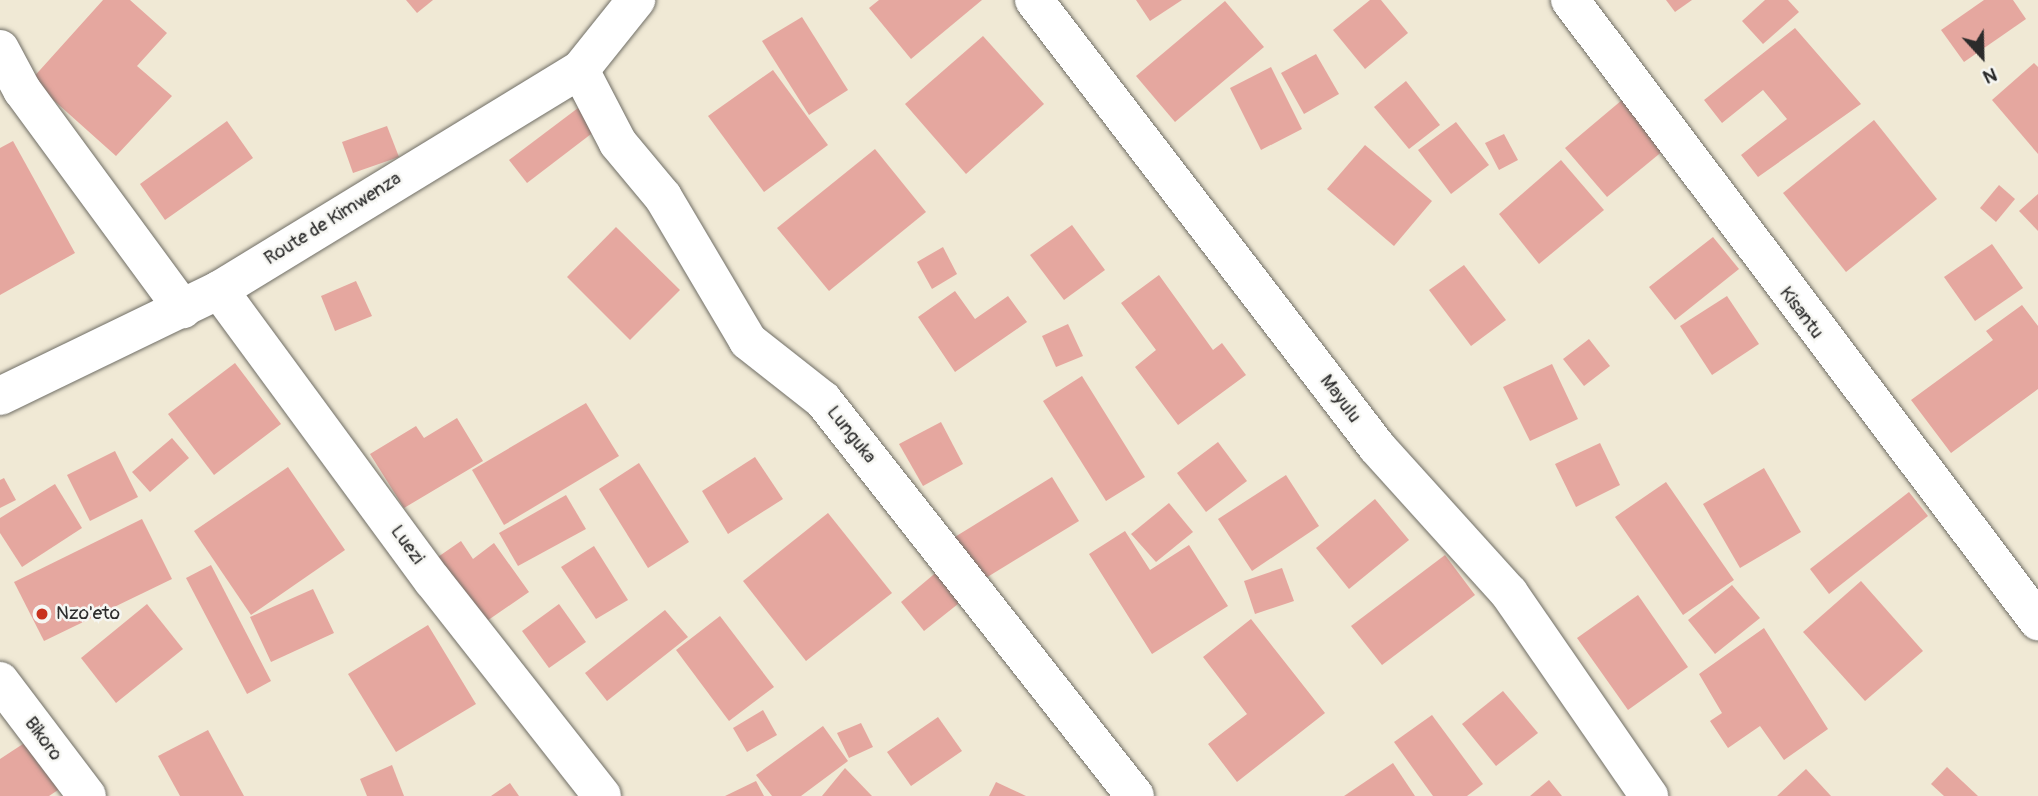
<!DOCTYPE html>
<style>
body{margin:0}
#map{position:relative;width:2038px;height:796px;overflow:hidden;background:#f0e9d5;font-family:Pangolin,sans-serif}
div>[style]{position:absolute}
.building>*{inset:0;background:#e5a79f}
.roads{filter:drop-shadow(0 0 2px #706e66) drop-shadow(0 0 2px #706e66)}
.minor>*{height:38px;margin:-19px;padding:0 19px;transform-origin:19px;border-radius:19px;background:#fff}
.dots>*{width:19px;height:19px;translate:-50% -50%;box-sizing:border-box;border:4px solid #f6f6f2;border-radius:50%}
span{translate:-50% -50%;white-space:nowrap;text-align:center;line-height:1.15;-webkit-text-stroke:5px #f6f6f2;paint-order:stroke}
.street-label{font-size:19px;color:#2b2b2b}
.poi-label{font-size:19px;color:#2b2b2b}
.left{translate:0 -50%;text-align:left}
.north{position:absolute;left:1947px;top:21px;width:70px;height:70px;-webkit-text-stroke:5px #f6f6f2;paint-order:stroke;rotate:158deg;font-size:19px;font-weight:700;line-height:28px;text-align:center;color:#2b2b2b}
.north::after{content:'';display:block;margin:auto;width:24px;height:32px;background:#2b2b2b;clip-path:polygon(50% 0,100% 100%,50% 72%,0 100%)}
</style>
<div id="map">
<div class="building">
<i style="clip-path:polygon(103px 0,130px 0,167px 33px,137px 66px,172px 96px,116px 156px,31px 80px)"></i>
<i style="clip-path:polygon(406px 0,433px 0,417px 13px)"></i>
<i style="clip-path:polygon(879px 0,982px 0,911px 59px,869px 8px)"></i>
<i style="clip-path:polygon(1136px 0,1182px 0,1150px 21px)"></i>
<i style="clip-path:polygon(1370px 0,1381px 0,1408px 33px,1365px 69px,1333px 30px)"></i>
<i style="clip-path:polygon(1666px 0,1692px 0,1675px 12px)"></i>
<i style="clip-path:polygon(1765px 0,1788px 0,1799px 12px,1763px 44px,1742px 21px)"></i>
<i style="clip-path:polygon(1984px 0,2013px 0,2026px 19px,1964px 62px,1941px 30px)"></i>
<i style="clip-path:polygon(1225px 1px,1264px 47px,1175px 122px,1136px 76px)"></i>
<i style="clip-path:polygon(802px 17px,848px 90px,809px 115px,762px 41px)"></i>
<i style="clip-path:polygon(1795px 28px,1861px 104px,1758px 177px,1741px 155px,1787px 119px,1763px 90px,1722px 123px,1704px 100px)"></i>
<i style="clip-path:polygon(983px 36px,1044px 104px,966px 174px,905px 104px)"></i>
<i style="clip-path:polygon(1316px 54px,1339px 94px,1304px 114px,1281px 73px)"></i>
<i style="clip-path:polygon(2034px 63px,2038px 67px,2038px 154px,1992px 100px)"></i>
<i style="clip-path:polygon(1271px 67px,1302px 129px,1261px 150px,1230px 88px)"></i>
<i style="clip-path:polygon(773px 70px,828px 145px,764px 192px,708px 116px)"></i>
<i style="clip-path:polygon(1406px 81px,1440px 125px,1409px 149px,1374px 107px)"></i>
<i style="clip-path:polygon(1622px 100px,1664px 150px,1607px 197px,1565px 148px)"></i>
<i style="clip-path:polygon(578px 108px,595px 131px,527px 183px,509px 160px)"></i>
<i style="clip-path:polygon(1874px 120px,1937px 199px,1846px 272px,1783px 193px)"></i>
<i style="clip-path:polygon(227px 121px,253px 158px,165px 220px,140px 184px)"></i>
<i style="clip-path:polygon(1456px 122px,1489px 165px,1451px 194px,1418px 150px)"></i>
<i style="clip-path:polygon(387px 126px,399px 157px,353px 173px,342px 142px)"></i>
<i style="clip-path:polygon(1504px 134px,1518px 160px,1499px 170px,1485px 143px)"></i>
<i style="clip-path:polygon(13px 141px,75px 253px,0 295px,0 148px)"></i>
<i style="clip-path:polygon(1365px 145px,1432px 201px,1394px 246px,1327px 189px)"></i>
<i style="clip-path:polygon(875px 149px,926px 212px,829px 291px,777px 228px)"></i>
<i style="clip-path:polygon(1561px 160px,1604px 210px,1539px 264px,1499px 214px)"></i>
<i style="clip-path:polygon(1999px 185px,2015px 199px,1996px 222px,1980px 208px)"></i>
<i style="clip-path:polygon(2038px 194px,2038px 231px,2019px 211px)"></i>
<i style="clip-path:polygon(1072px 225px,1105px 270px,1064px 300px,1030px 255px)"></i>
<i style="clip-path:polygon(616px 227px,680px 290px,630px 340px,567px 277px)"></i>
<i style="clip-path:polygon(1713px 237px,1739px 269px,1675px 320px,1649px 287px)"></i>
<i style="clip-path:polygon(1992px 244px,2023px 288px,1975px 321px,1944px 277px)"></i>
<i style="clip-path:polygon(943px 247px,957px 274px,932px 289px,917px 262px)"></i>
<i style="clip-path:polygon(1464px 265px,1506px 320px,1471px 346px,1429px 290px)"></i>
<i style="clip-path:polygon(1159px 275px,1213px 350px,1222px 343px,1246px 375px,1178px 425px,1135px 367px,1156px 350px,1121px 303px)"></i>
<i style="clip-path:polygon(356px 281px,372px 316px,335px 331px,321px 296px)"></i>
<i style="clip-path:polygon(955px 291px,975px 319px,1008px 296px,1027px 322px,955px 372px,918px 317px)"></i>
<i style="clip-path:polygon(1727px 296px,1759px 344px,1712px 375px,1680px 326px)"></i>
<i style="clip-path:polygon(2022px 305px,2038px 326px,2038px 389px,1951px 453px,1911px 400px,1993px 340px,1986px 331px)"></i>
<i style="clip-path:polygon(1068px 324px,1083px 356px,1056px 367px,1042px 336px)"></i>
<i style="clip-path:polygon(1589px 339px,1610px 366px,1584px 386px,1563px 359px)"></i>
<i style="clip-path:polygon(235px 363px,281px 424px,214px 475px,168px 414px)"></i>
<i style="clip-path:polygon(1552px 364px,1578px 419px,1530px 441px,1503px 387px)"></i>
<i style="clip-path:polygon(1082px 376px,1145px 477px,1106px 501px,1043px 401px)"></i>
<i style="clip-path:polygon(586px 403px,619px 456px,504px 525px,472px 470px)"></i>
<i style="clip-path:polygon(457px 418px,483px 461px,404px 508px,370px 454px,416px 426px,424px 438px)"></i>
<i style="clip-path:polygon(941px 422px,963px 464px,923px 486px,899px 444px)"></i>
<i style="clip-path:polygon(172px 438px,189px 458px,150px 492px,132px 472px)"></i>
<i style="clip-path:polygon(1218px 442px,1247px 481px,1206px 512px,1177px 473px)"></i>
<i style="clip-path:polygon(1600px 443px,1620px 485px,1576px 507px,1555px 464px)"></i>
<i style="clip-path:polygon(115px 451px,138px 497px,90px 521px,67px 475px)"></i>
<i style="clip-path:polygon(755px 457px,783px 499px,728px 534px,702px 491px)"></i>
<i style="clip-path:polygon(639px 463px,689px 542px,648px 568px,599px 489px)"></i>
<i style="clip-path:polygon(288px 467px,345px 550px,251px 615px,194px 531px)"></i>
<i style="clip-path:polygon(1764px 468px,1801px 532px,1740px 568px,1703px 504px)"></i>
<i style="clip-path:polygon(1286px 475px,1319px 526px,1252px 571px,1218px 519px)"></i>
<i style="clip-path:polygon(1052px 477px,1079px 521px,976px 584px,950px 540px)"></i>
<i style="clip-path:polygon(4px 478px,16px 500px,0 508px,0 480px)"></i>
<i style="clip-path:polygon(1666px 482px,1734px 580px,1683px 615px,1615px 517px)"></i>
<i style="clip-path:polygon(55px 484px,82px 528px,22px 567px,0 533px,0 518px)"></i>
<i style="clip-path:polygon(1909px 492px,1928px 516px,1829px 594px,1810px 569px)"></i>
<i style="clip-path:polygon(566px 495px,586px 529px,518px 566px,499px 533px)"></i>
<i style="clip-path:polygon(1375px 499px,1409px 540px,1349px 589px,1316px 548px)"></i>
<i style="clip-path:polygon(1169px 503px,1193px 532px,1156px 562px,1131px 534px)"></i>
<i style="clip-path:polygon(828px 513px,892px 593px,806px 661px,743px 581px)"></i>
<i style="clip-path:polygon(142px 519px,172px 579px,44px 641px,14px 582px)"></i>
<i style="clip-path:polygon(1125px 531px,1150px 570px,1189px 545px,1228px 606px,1152px 654px,1089px 554px)"></i>
<i style="clip-path:polygon(461px 541px,473px 559px,494px 543px,529px 592px,481px 625px,435px 559px)"></i>
<i style="clip-path:polygon(594px 546px,628px 600px,596px 619px,561px 567px)"></i>
<i style="clip-path:polygon(1445px 555px,1475px 595px,1382px 665px,1351px 626px)"></i>
<i style="clip-path:polygon(211px 565px,271px 681px,247px 694px,186px 578px)"></i>
<i style="clip-path:polygon(1282px 568px,1294px 601px,1255px 614px,1244px 581px)"></i>
<i style="clip-path:polygon(939px 570px,963px 600px,924px 631px,901px 602px)"></i>
<i style="clip-path:polygon(1861px 581px,1923px 651px,1865px 701px,1803px 632px)"></i>
<i style="clip-path:polygon(1732px 585px,1760px 618px,1715px 654px,1688px 620px)"></i>
<i style="clip-path:polygon(313px 589px,334px 633px,271px 662px,250px 617px)"></i>
<i style="clip-path:polygon(1638px 595px,1688px 667px,1628px 710px,1577px 638px)"></i>
<i style="clip-path:polygon(147px 604px,183px 649px,116px 703px,81px 658px)"></i>
<i style="clip-path:polygon(559px 604px,586px 642px,549px 668px,522px 631px)"></i>
<i style="clip-path:polygon(665px 610px,688px 637px,607px 701px,585px 673px)"></i>
<i style="clip-path:polygon(720px 616px,774px 687px,729px 721px,676px 650px)"></i>
<i style="clip-path:polygon(1251px 619px,1325px 713px,1237px 782px,1208px 744px,1247px 714px,1203px 657px)"></i>
<i style="clip-path:polygon(428px 625px,476px 704px,396px 752px,348px 674px)"></i>
<i style="clip-path:polygon(1764px 628px,1828px 729px,1784px 760px,1760px 726px,1728px 748px,1710px 721px,1722px 713px,1699px 674px)"></i>
<i style="clip-path:polygon(1503px 691px,1538px 733px,1496px 766px,1462px 724px)"></i>
<i style="clip-path:polygon(763px 710px,777px 735px,747px 752px,733px 728px)"></i>
<i style="clip-path:polygon(1432px 715px,1483px 784px,1467px 796px,1433px 796px,1394px 742px)"></i>
<i style="clip-path:polygon(938px 717px,962px 751px,911px 786px,887px 752px)"></i>
<i style="clip-path:polygon(861px 723px,873px 747px,849px 758px,837px 733px)"></i>
<i style="clip-path:polygon(823px 726px,848px 761px,801px 796px,772px 796px,756px 775px)"></i>
<i style="clip-path:polygon(208px 730px,244px 796px,180px 796px,158px 756px)"></i>
<i style="clip-path:polygon(29px 740px,61px 788px,49px 796px,0 796px,0 759px)"></i>
<i style="clip-path:polygon(1393px 763px,1415px 796px,1344px 796px)"></i>
<i style="clip-path:polygon(392px 765px,404px 796px,367px 796px,360px 779px)"></i>
<i style="clip-path:polygon(1947px 767px,1978px 796px,1944px 796px,1931px 784px)"></i>
<i style="clip-path:polygon(845px 768px,872px 796px,822px 796px)"></i>
<i style="clip-path:polygon(1806px 769px,1831px 796px,1777px 796px)"></i>
<i style="clip-path:polygon(1549px 780px,1562px 796px,1530px 796px)"></i>
<i style="clip-path:polygon(756px 781px,764px 796px,725px 796px)"></i>
<i style="clip-path:polygon(996px 782px,1026px 796px,989px 796px)"></i>
<i style="clip-path:polygon(510px 783px,519px 796px,491px 796px)"></i>
</div>
<div class="roads">
<div class="minor">
<i style="left:1034px;top:0;width:563px;rotate:52.5deg"></i>
<i style="left:1377px;top:447px;width:197px;rotate:47.9deg"></i>
<i style="left:1509px;top:593px;width:247px;rotate:55.4deg"></i>
<i style="left:1570px;top:0;width:778px;rotate:53deg"></i>
<i style="left:0;top:49px;width:47px;rotate:61.8deg"></i>
<i style="left:22px;top:90px;width:272px;rotate:53.7deg"></i>
<i style="left:580px;top:70px;width:82px;rotate:62.5deg"></i>
<i style="left:618px;top:143px;width:70px;rotate:50.2deg"></i>
<i style="left:663px;top:197px;width:167px;rotate:59.4deg"></i>
<i style="left:748px;top:341px;width:95px;rotate:38.2deg"></i>
<i style="left:823px;top:400px;width:504px;rotate:51.77deg"></i>
<i style="left:219px;top:290px;width:361px;rotate:53.7deg"></i>
<i style="left:433px;top:581px;width:273px;rotate:51.8deg"></i>
<i style="left:0;top:396px;width:243px;rotate:-25.8deg"></i>
<i style="left:219px;top:290px;width:423px;rotate:-31.4deg"></i>
<i style="left:580px;top:70px;width:90px;rotate:-51.3deg"></i>
<i style="left:0;top:681px;width:144px;rotate:52.9deg"></i>
</div>
</div>
<div class="dots">
<i style="left:42px;top:614px;background:#c8321e"></i>
</div>
<div class="street-label">
<span style="left:333px;top:219px;rotate:-32deg">Route de Kimwenza</span>
<span style="left:1801px;top:313px;rotate:53deg">Kisantu</span>
<span style="left:1340px;top:399px;rotate:53deg">Mayulu</span>
<span style="left:851px;top:435px;rotate:52deg">Lunguka</span>
<span style="left:407px;top:545px;rotate:54deg">Luezi</span>
<span style="left:43px;top:739px;rotate:53deg">Bikoro</span>
</div>
<div class="poi-label">
<span class="left" style="left:56px;top:614px">Nzo'eto</span>
</div>
<div class="north">N</div>
</div>
